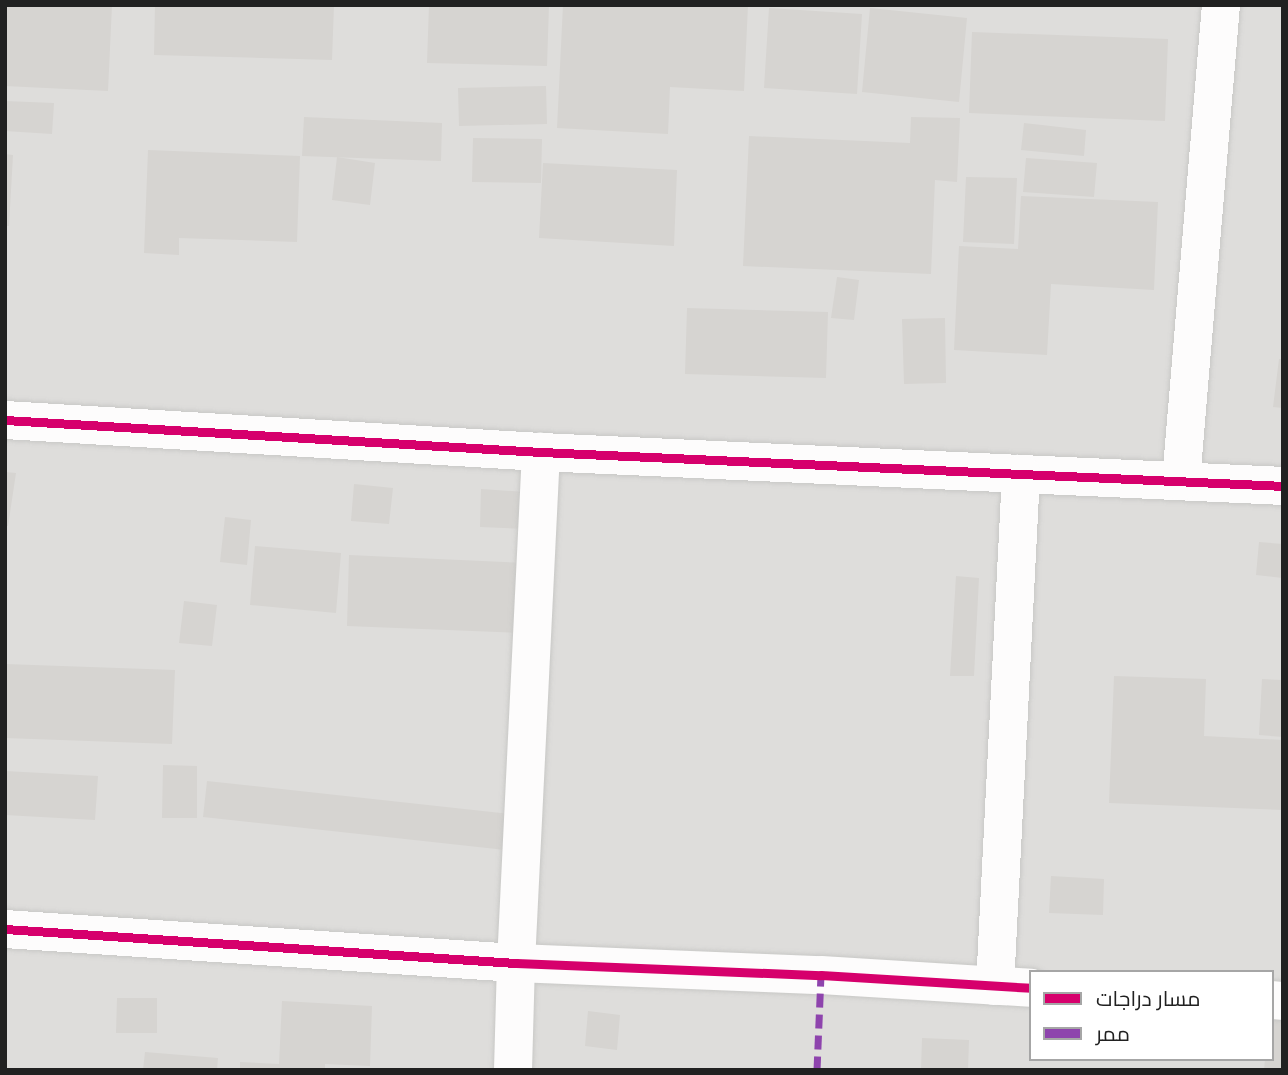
<!DOCTYPE html>
<meta charset="utf-8">
<style>
body{margin:0}
#map{position:relative;width:1288px;height:1075px;overflow:hidden;background:#efeeea;font-family:Raleway,Cairo,sans-serif}
div>[style]{position:absolute}
.residential>*{inset:0;background:#dedddb}
.building>*{inset:0;background:#d6d4d1}
.roads{filter:drop-shadow(0 0 2px #c8c8c6) drop-shadow(0 0 2px #c8c8c6)}
.street>*{height:38px;margin:-19px;padding:0 19px;transform-origin:19px;border-radius:19px;background:#fdfcfc}
.quiet>*{height:7px;margin-top:-3.5px;transform-origin:0;background:repeating-linear-gradient(90deg,#8e44ad 0 14px,transparent 0 21px)}
.cycleway>*{height:9px;margin:-4.5px;padding:0 4.5px;transform-origin:4.5px;border-radius:4.5px;background:#d6006c}
span{translate:-50% -50%;white-space:nowrap;text-align:center;line-height:1.15;-webkit-text-stroke:5px #fff;paint-order:stroke}
.frame{position:absolute;inset:0;border:7px solid #212121;pointer-events:none}
.legend{position:absolute;left:1029px;top:970px;width:245px;height:91px;box-sizing:border-box;background:#fff;border:2px solid #a6a6a6;margin:0;padding:9px 12px;list-style:none;font-size:21px;color:#212121}
.legend li{display:flex;align-items:center;gap:14px;height:35px}
.legend b{width:35px;border:2px solid #a6a6a6}
</style>
<div id="map">
<div class="residential">
<i style="clip-path:polygon(evenodd,5px 5px,1283px 5px,1283px 1070px,5px 1070px,5px 5px,1031px 972px,1272px 972px,1272px 1059px,1031px 1059px,1031px 972px)"></i>
</div>
<div class="building">
<i style="clip-path:polygon(5px 5px,112px 5px,108px 91px,5px 86px)"></i>
<i style="clip-path:polygon(155px 5px,334px 5px,332px 60px,154px 55px)"></i>
<i style="clip-path:polygon(429px 5px,549px 5px,547px 66px,427px 63px)"></i>
<i style="clip-path:polygon(563px 5px,748px 5px,744px 91px,670px 87px,668px 134px,557px 128px)"></i>
<i style="clip-path:polygon(769px 8px,862px 14px,857px 94px,764px 88px)"></i>
<i style="clip-path:polygon(870px 8px,967px 18px,959px 102px,862px 92px)"></i>
<i style="clip-path:polygon(972px 32px,1168px 39px,1165px 121px,969px 113px)"></i>
<i style="clip-path:polygon(546px 86px,547px 124px,459px 126px,458px 88px)"></i>
<i style="clip-path:polygon(5px 101px,54px 103px,52px 134px,5px 131px)"></i>
<i style="clip-path:polygon(304px 117px,442px 123px,441px 161px,302px 156px)"></i>
<i style="clip-path:polygon(911px 117px,960px 118px,957px 182px,935px 180px,931px 274px,743px 266px,749px 136px,910px 143px)"></i>
<i style="clip-path:polygon(1024px 123px,1086px 130px,1084px 156px,1021px 150px)"></i>
<i style="clip-path:polygon(473px 138px,542px 139px,541px 183px,472px 182px)"></i>
<i style="clip-path:polygon(148px 150px,300px 156px,297px 242px,179px 238px,179px 255px,144px 253px)"></i>
<i style="clip-path:polygon(5px 154px,13px 155px,9px 226px,5px 226px)"></i>
<i style="clip-path:polygon(337px 157px,375px 163px,370px 205px,332px 200px)"></i>
<i style="clip-path:polygon(1026px 158px,1097px 163px,1094px 197px,1023px 192px)"></i>
<i style="clip-path:polygon(543px 163px,677px 170px,674px 246px,539px 238px)"></i>
<i style="clip-path:polygon(966px 177px,1017px 178px,1014px 244px,963px 242px)"></i>
<i style="clip-path:polygon(1021px 196px,1158px 202px,1154px 290px,1051px 284px,1047px 355px,954px 350px,959px 246px,1018px 249px)"></i>
<i style="clip-path:polygon(837px 277px,859px 280px,854px 320px,831px 318px)"></i>
<i style="clip-path:polygon(687px 308px,828px 312px,826px 378px,685px 374px)"></i>
<i style="clip-path:polygon(945px 318px,946px 383px,904px 384px,902px 319px)"></i>
<i style="clip-path:polygon(1279px 359px,1283px 359px,1283px 408px,1273px 407px)"></i>
<i style="clip-path:polygon(5px 472px,16px 473px,8px 526px,5px 526px)"></i>
<i style="clip-path:polygon(354px 484px,393px 488px,389px 524px,351px 521px)"></i>
<i style="clip-path:polygon(481px 489px,526px 492px,524px 529px,480px 527px)"></i>
<i style="clip-path:polygon(225px 517px,251px 520px,247px 565px,220px 562px)"></i>
<i style="clip-path:polygon(1259px 542px,1283px 544px,1283px 578px,1256px 575px)"></i>
<i style="clip-path:polygon(255px 546px,341px 553px,336px 613px,250px 605px)"></i>
<i style="clip-path:polygon(349px 555px,524px 563px,521px 633px,347px 626px)"></i>
<i style="clip-path:polygon(956px 576px,979px 578px,974px 676px,950px 676px)"></i>
<i style="clip-path:polygon(184px 601px,217px 605px,212px 646px,179px 643px)"></i>
<i style="clip-path:polygon(5px 664px,175px 670px,172px 744px,5px 738px)"></i>
<i style="clip-path:polygon(1114px 676px,1206px 679px,1204px 736px,1283px 740px,1283px 810px,1109px 803px)"></i>
<i style="clip-path:polygon(1262px 679px,1283px 680px,1283px 737px,1259px 735px)"></i>
<i style="clip-path:polygon(163px 765px,197px 766px,197px 818px,162px 818px)"></i>
<i style="clip-path:polygon(5px 771px,98px 776px,95px 820px,5px 815px)"></i>
<i style="clip-path:polygon(207px 781px,528px 816px,524px 852px,203px 817px)"></i>
<i style="clip-path:polygon(1051px 876px,1104px 879px,1103px 915px,1049px 913px)"></i>
<i style="clip-path:polygon(117px 998px,157px 998px,157px 1033px,116px 1033px)"></i>
<i style="clip-path:polygon(282px 1001px,372px 1006px,370px 1066px,325px 1064px,325px 1070px,240px 1070px,240px 1062px,279px 1064px)"></i>
<i style="clip-path:polygon(588px 1011px,620px 1015px,617px 1050px,585px 1046px)"></i>
<i style="clip-path:polygon(1272px 1014px,1283px 1015px,1283px 1070px,1264px 1070px,1265px 1059px,1272px 1059px)"></i>
<i style="clip-path:polygon(922px 1038px,969px 1040px,968px 1070px,921px 1070px)"></i>
<i style="clip-path:polygon(145px 1052px,218px 1058px,217px 1070px,143px 1070px)"></i>
</div>
<div class="roads">
<div class="street">
<i style="left:5px;top:420px;width:537px;rotate:3.42deg"></i>
<i style="left:541px;top:452px;width:743px;rotate:2.62deg"></i>
<i style="left:1181px;top:481px;width:478px;rotate:-85.2deg"></i>
<i style="left:5px;top:929px;width:512px;rotate:3.81deg"></i>
<i style="left:516px;top:963px;width:305px;rotate:2.3deg"></i>
<i style="left:821px;top:975px;width:210px;rotate:3.5deg"></i>
<i style="left:995px;top:986px;width:513px;rotate:-87.09deg"></i>
<i style="left:1272px;top:1000px;width:11px;rotate:5deg"></i>
<i style="left:513px;top:1070px;width:107px;rotate:-88.4deg"></i>
<i style="left:516px;top:963px;width:512px;rotate:-87.2deg"></i>
</div>
</div>
<div class="quiet">
<i style="left:817px;top:1070px;width:95px;rotate:-87.6deg"></i>
</div>
<div class="cycleway">
<i style="left:5px;top:420px;width:537px;rotate:3.42deg"></i>
<i style="left:541px;top:452px;width:743px;rotate:2.62deg"></i>
<i style="left:5px;top:929px;width:512px;rotate:3.81deg"></i>
<i style="left:516px;top:963px;width:305px;rotate:2.3deg"></i>
<i style="left:821px;top:975px;width:210px;rotate:3.5deg"></i>
</div>
<div class="frame"></div>
<ul class="legend">
<li><b style="height:9px;background:#d6006c"></b>مسار دراجات</li>
<li><b style="height:9px;background:#8e44ad"></b>ممر</li>
</ul>
</div>
